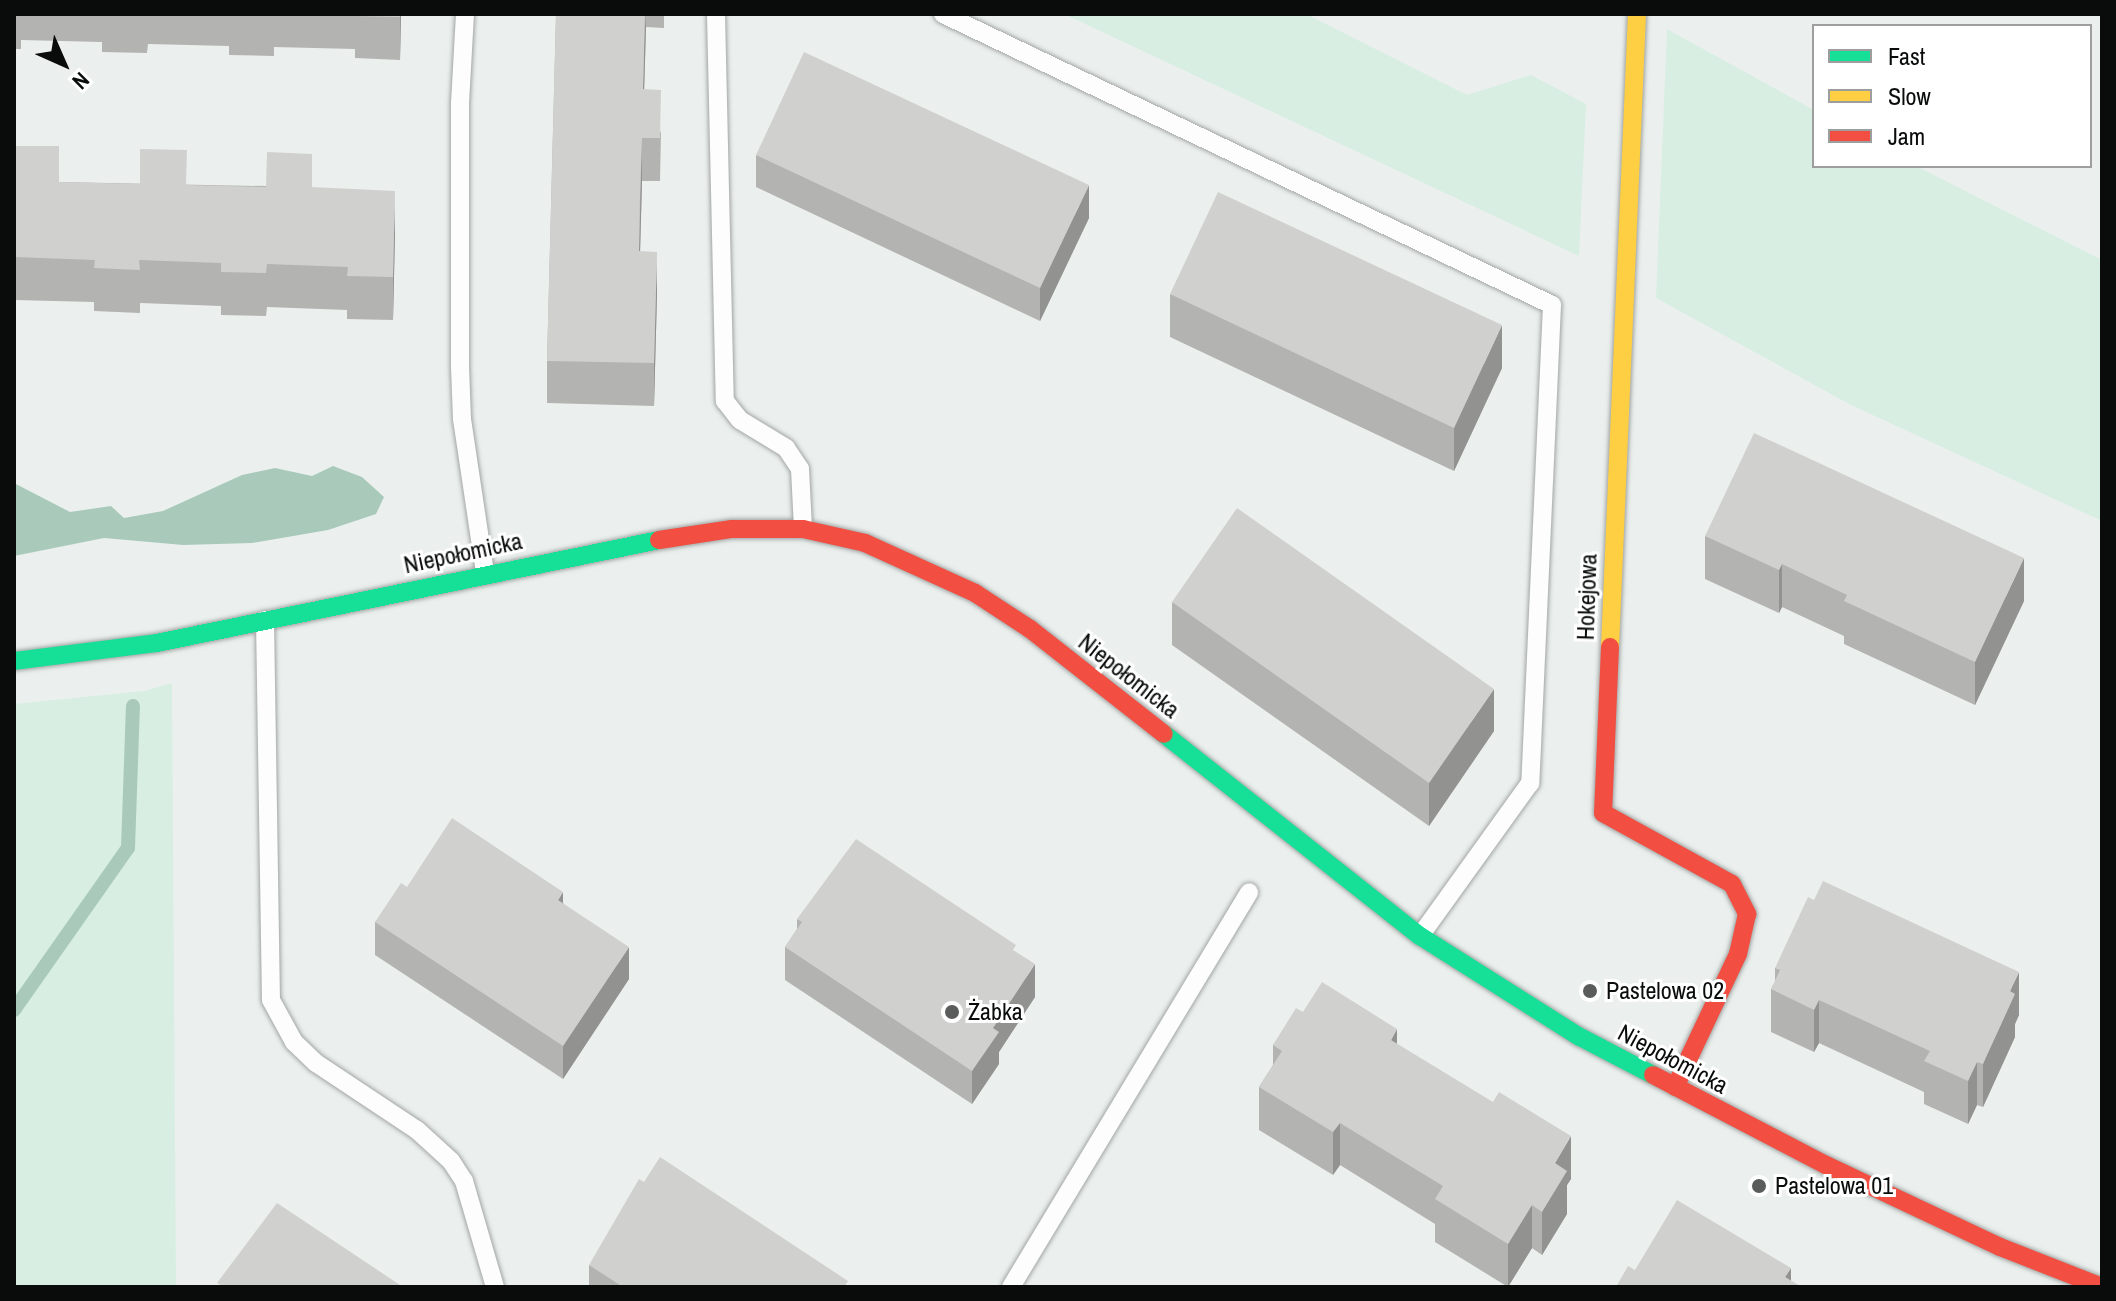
<!DOCTYPE html>
<meta charset="utf-8">
<style>
body{margin:0}
#map{position:relative;width:2116px;height:1301px;overflow:hidden;background:#ebf0ee;font-family:"Archivo Narrow",sans-serif}
div>[style]{position:absolute}
.green>*{inset:0;background:#d8eee3}
.water>*{inset:0;background:#a9caba}
.stream>*{height:14px;margin:-7px;padding:0 7px;transform-origin:7px;border-radius:7px;background:#a9caba}
.roads{filter:drop-shadow(0 0 2px #a2a6a4) drop-shadow(0 0 2px #a2a6a4)}
.lane>*{height:18px;margin:-9px;padding:0 9px;transform-origin:9px;border-radius:9px;background:#fcfdfc}
.fast>*{height:18px;margin:-9px;padding:0 9px;transform-origin:9px;border-radius:9px;background:#16e098}
.slow>*{height:18px;margin:-9px;padding:0 9px;transform-origin:9px;border-radius:9px;background:#ffcf43}
.jam>*{height:18px;margin:-9px;padding:0 9px;transform-origin:9px;border-radius:9px;background:#f24e42}
.wall>*{inset:0;background:#b3b3b2}
.shaded-wall>*{inset:0;background:#929291}
.building>*{inset:0;background:#d0d0cf}
.dots>*{width:22px;height:22px;translate:-50% -50%;box-sizing:border-box;border:4px solid #fff;border-radius:50%}
span{translate:-50% -50%;white-space:nowrap;text-align:center;line-height:1.15;-webkit-text-stroke:6px #fff;paint-order:stroke}
.street-label{font-size:24px;color:#0a0c0b}
.poi-label{font-size:24px;color:#0a0c0b}
.left{translate:0 -50%;text-align:left}
.frame{position:absolute;inset:0;border:16px solid #0a0c0b;pointer-events:none}
.legend{position:absolute;left:1812px;top:24px;width:280px;height:144px;box-sizing:border-box;background:#fff;border:2px solid #9d9e9d;margin:0;padding:10px 14px;list-style:none;font-size:24px;color:#0a0c0b}
.legend li{display:flex;align-items:center;gap:16px;height:40px}
.legend b{width:40px;border:2px solid #9d9e9d}
.north{position:absolute;left:24px;top:24px;width:80px;height:80px;-webkit-text-stroke:6px #fff;paint-order:stroke;rotate:135deg;font-size:22px;font-weight:700;line-height:32px;text-align:center;color:#0a0c0b}
.north::after{content:'';display:block;margin:auto;width:28px;height:36px;background:#0a0c0b;clip-path:polygon(50% 0,100% 100%,50% 72%,0 100%)}
</style>
<div id="map">
<div class="green">
<i style="clip-path:polygon(1064px 14px,1306px 14px,1467px 95px,1531px 75px,1586px 104px,1579px 256px)"></i>
<i style="clip-path:polygon(1667px 29px,1814px 110px,1814px 166px,1916px 166px,2102px 260px,2102px 521px,1851px 405px,1656px 298px)"></i>
<i style="clip-path:polygon(172px 683px,176px 1287px,14px 1287px,14px 704px,144px 691px)"></i>
</div>
<div class="water">
<i style="clip-path:polygon(333px 466px,362px 477px,384px 497px,376px 514px,328px 530px,252px 543px,183px 545px,104px 538px,14px 556px,14px 483px,70px 512px,111px 506px,124px 518px,163px 511px,242px 475px,275px 468px,312px 476px)"></i>
</div>
<div class="stream">
<i style="left:14px;top:1010px;width:198px;rotate:-54.9deg"></i>
<i style="left:128px;top:848px;width:142px;rotate:-88deg"></i>
</div>
<div class="roads">
<div class="lane">
<i style="left:465px;top:14px;width:90px;rotate:93.2deg"></i>
<i style="left:460px;top:104px;width:263px;rotate:90deg"></i>
<i style="left:460px;top:367px;width:52px;rotate:87.8deg"></i>
<i style="left:462px;top:419px;width:156px;rotate:81.5deg"></i>
<i style="left:716px;top:14px;width:387px;rotate:88.7deg"></i>
<i style="left:725px;top:401px;width:24px;rotate:52deg"></i>
<i style="left:740px;top:420px;width:54px;rotate:31.3deg"></i>
<i style="left:786px;top:448px;width:25px;rotate:56deg"></i>
<i style="left:800px;top:469px;width:59px;rotate:87.1deg"></i>
<i style="left:943px;top:14px;width:675px;rotate:25.54deg"></i>
<i style="left:1552px;top:305px;width:479px;rotate:92.6deg"></i>
<i style="left:1530px;top:783px;width:188px;rotate:125.7deg"></i>
<i style="left:265px;top:620px;width:380px;rotate:89.1deg"></i>
<i style="left:271px;top:1000px;width:48px;rotate:61.3deg"></i>
<i style="left:294px;top:1042px;width:30px;rotate:44deg"></i>
<i style="left:316px;top:1063px;width:121px;rotate:33.6deg"></i>
<i style="left:417px;top:1130px;width:46px;rotate:42.4deg"></i>
<i style="left:451px;top:1161px;width:24px;rotate:57deg"></i>
<i style="left:464px;top:1181px;width:110px;rotate:73.7deg"></i>
<i style="left:1011px;top:1287px;width:461px;rotate:-58.9deg"></i>
</div>
<div class="fast">
<i style="left:14px;top:661px;width:144px;rotate:-7.2deg"></i>
<i style="left:157px;top:643px;width:512px;rotate:-11.59deg"></i>
<i style="left:1164px;top:734px;width:326px;rotate:38.3deg"></i>
<i style="left:1420px;top:936px;width:189px;rotate:32.3deg"></i>
<i style="left:1580px;top:1037px;width:82px;rotate:27.5deg"></i>
</div>
<div class="slow">
<i style="left:1610px;top:647px;width:634px;rotate:-87.56deg"></i>
</div>
<div class="jam">
<i style="left:659px;top:540px;width:74px;rotate:-8.6deg"></i>
<i style="left:732px;top:529px;width:71px"></i>
<i style="left:803px;top:529px;width:64px;rotate:12.7deg"></i>
<i style="left:865px;top:543px;width:121px;rotate:24.4deg"></i>
<i style="left:975px;top:593px;width:66px;rotate:33.2deg"></i>
<i style="left:1030px;top:629px;width:170px;rotate:38.1deg"></i>
<i style="left:1610px;top:647px;width:166px;rotate:92.4deg"></i>
<i style="left:1603px;top:813px;width:147px;rotate:28.8deg"></i>
<i style="left:1732px;top:884px;width:34px;rotate:63deg"></i>
<i style="left:1747px;top:914px;width:41px;rotate:102.7deg"></i>
<i style="left:1738px;top:954px;width:147px;rotate:115.3deg"></i>
<i style="left:1653px;top:1075px;width:195px;rotate:27.5deg"></i>
<i style="left:1826px;top:1165px;width:192px;rotate:25.2deg"></i>
<i style="left:2000px;top:1247px;width:110px;rotate:21.4deg"></i>
</div>
</div>
<div class="wall">
<i style="clip-path:polygon(14px 14px,401px 14px,400px 60px,355px 58px,355px 49px,274px 47px,274px 56px,229px 55px,229px 46px,148px 44px,147px 53px,102px 52px,102px 42px,21px 40px,21px 49px,14px 49px)"></i>
<i style="clip-path:polygon(556px 14px,664px 14px,664px 28px,646px 27px,644px 89px,661px 133px,660px 181px,642px 181px,640px 251px,657px 295px,654px 406px,547px 403px,547px 361px)"></i>
<i style="clip-path:polygon(14px 146px,59px 182px,312px 187px,395px 234px,393px 320px,347px 319px,347px 310px,267px 307px,266px 316px,221px 315px,221px 306px,140px 303px,140px 313px,94px 311px,94px 302px,14px 300px)"></i>
<i style="clip-path:polygon(756px 155px,1089px 218px,1040px 321px,756px 187px)"></i>
<i style="clip-path:polygon(1170px 294px,1502px 368px,1454px 471px,1170px 337px)"></i>
<i style="clip-path:polygon(1705px 536px,2024px 601px,1975px 705px,1844px 644px,1844px 636px,1782px 607px,1779px 613px,1705px 579px)"></i>
<i style="clip-path:polygon(1172px 602px,1494px 731px,1429px 826px,1172px 645px)"></i>
<i style="clip-path:polygon(407px 887px,563px 903px,629px 979px,563px 1079px,375px 955px,375px 922px)"></i>
<i style="clip-path:polygon(797px 919px,1016px 952px,1035px 997px,999px 1052px,999px 1064px,972px 1104px,785px 980px,785px 947px,797px 929px)"></i>
<i style="clip-path:polygon(1775px 968px,2019px 1015px,2015px 1024px,2015px 1037px,1983px 1107px,1977px 1105px,1968px 1124px,1924px 1104px,1924px 1092px,1819px 1043px,1814px 1052px,1771px 1032px,1771px 989px,1775px 982px)"></i>
<i style="clip-path:polygon(1303px 1012px,1397px 1044px,1571px 1179px,1567px 1185px,1567px 1214px,1542px 1255px,1532px 1248px,1508px 1287px,1435px 1242px,1435px 1224px,1340px 1165px,1333px 1175px,1259px 1130px,1259px 1087px,1273px 1065px,1273px 1045px)"></i>
<i style="clip-path:polygon(589px 1265px,848px 1287px,589px 1287px)"></i>
</div>
<div class="shaded-wall">
<i style="clip-path:polygon(400px 14px,401px 14px,400px 60px)"></i>
<i style="clip-path:polygon(645px 14px,646px 27px,643px 132px,643px 89px)"></i>
<i style="clip-path:polygon(642px 138px,642px 181px,639px 294px,639px 251px)"></i>
<i style="clip-path:polygon(1089px 185px,1089px 218px,1040px 321px,1040px 288px)"></i>
<i style="clip-path:polygon(395px 191px,395px 234px,393px 320px,393px 277px)"></i>
<i style="clip-path:polygon(657px 252px,657px 295px,654px 406px,654px 363px)"></i>
<i style="clip-path:polygon(1502px 325px,1502px 368px,1454px 471px,1454px 428px)"></i>
<i style="clip-path:polygon(2024px 558px,2024px 601px,1975px 705px,1975px 662px)"></i>
<i style="clip-path:polygon(1782px 564px,1782px 607px,1779px 613px,1779px 570px)"></i>
<i style="clip-path:polygon(1494px 689px,1494px 731px,1429px 826px,1429px 783px)"></i>
<i style="clip-path:polygon(563px 892px,563px 924px,558px 900px)"></i>
<i style="clip-path:polygon(629px 947px,629px 979px,563px 1079px,563px 1046px)"></i>
<i style="clip-path:polygon(1035px 964px,1035px 997px,999px 1052px,999px 1064px,972px 1104px,972px 1071px,993px 1028px)"></i>
<i style="clip-path:polygon(2019px 972px,2019px 1015px,2015px 1024px,2015px 1037px,1983px 1107px,1983px 1064px,2010px 991px)"></i>
<i style="clip-path:polygon(1819px 1000px,1819px 1043px,1814px 1052px,1814px 1010px)"></i>
<i style="clip-path:polygon(1397px 1029px,1397px 1072px,1391px 1040px)"></i>
<i style="clip-path:polygon(1977px 1062px,1977px 1105px,1968px 1124px,1968px 1081px)"></i>
<i style="clip-path:polygon(1340px 1123px,1340px 1165px,1333px 1175px,1333px 1132px)"></i>
<i style="clip-path:polygon(1571px 1136px,1571px 1179px,1567px 1185px,1567px 1214px,1542px 1255px,1542px 1212px,1555px 1163px)"></i>
<i style="clip-path:polygon(1532px 1205px,1532px 1248px,1508px 1287px,1508px 1244px)"></i>
<i style="clip-path:polygon(1791px 1268px,1791px 1287px,1785px 1277px)"></i>
</div>
<div class="building">
<i style="clip-path:polygon(355px 14px,400px 14px,400px 17px,355px 16px)"></i>
<i style="clip-path:polygon(556px 14px,645px 14px,643px 89px,661px 90px,660px 138px,642px 138px,640px 195px,639px 251px,657px 252px,654px 363px,547px 361px)"></i>
<i style="clip-path:polygon(804px 52px,1089px 185px,1040px 288px,756px 155px)"></i>
<i style="clip-path:polygon(14px 146px,59px 146px,59px 182px,140px 184px,140px 149px,187px 150px,186px 185px,266px 187px,267px 152px,312px 154px,312px 187px,395px 191px,393px 277px,347px 276px,348px 267px,267px 264px,266px 273px,221px 272px,221px 263px,139px 260px,140px 270px,94px 268px,95px 260px,14px 257px)"></i>
<i style="clip-path:polygon(1218px 192px,1502px 325px,1454px 428px,1170px 294px)"></i>
<i style="clip-path:polygon(1754px 433px,2024px 558px,1975px 662px,1844px 601px,1847px 595px,1782px 564px,1779px 570px,1705px 536px)"></i>
<i style="clip-path:polygon(1237px 508px,1494px 689px,1429px 783px,1172px 602px)"></i>
<i style="clip-path:polygon(452px 818px,563px 892px,558px 900px,629px 947px,563px 1046px,375px 922px,401px 883px,407px 887px)"></i>
<i style="clip-path:polygon(856px 839px,1016px 945px,1013px 950px,1035px 964px,993px 1028px,999px 1032px,972px 1071px,785px 947px,802px 922px,797px 919px)"></i>
<i style="clip-path:polygon(1823px 881px,2019px 972px,2010px 991px,2015px 994px,1983px 1064px,1977px 1062px,1968px 1081px,1924px 1061px,1930px 1051px,1819px 1000px,1814px 1010px,1771px 989px,1780px 970px,1775px 968px,1808px 897px,1814px 900px)"></i>
<i style="clip-path:polygon(1322px 982px,1397px 1029px,1391px 1040px,1493px 1102px,1499px 1092px,1571px 1136px,1555px 1163px,1567px 1171px,1542px 1212px,1532px 1205px,1508px 1244px,1435px 1199px,1443px 1186px,1340px 1123px,1333px 1132px,1259px 1087px,1282px 1051px,1273px 1045px,1296px 1008px,1303px 1012px)"></i>
<i style="clip-path:polygon(660px 1157px,848px 1281px,844px 1287px,623px 1287px,589px 1265px,639px 1179px,644px 1182px)"></i>
<i style="clip-path:polygon(1677px 1200px,1791px 1268px,1785px 1277px,1802px 1287px,1616px 1287px,1628px 1266px,1635px 1270px)"></i>
<i style="clip-path:polygon(277px 1203px,403px 1287px,221px 1287px,222px 1286px,217px 1283px)"></i>
</div>
<div class="dots">
<i style="left:1590px;top:991px;background:#595c5a"></i>
<i style="left:952px;top:1012px;background:#595c5a"></i>
<i style="left:1759px;top:1186px;background:#595c5a"></i>
</div>
<div class="street-label">
<span style="left:463px;top:553px;rotate:-12deg">Niepołomicka</span>
<span style="left:1587px;top:597px;rotate:-88deg">Hokejowa</span>
<span style="left:1129px;top:676px;rotate:38deg">Niepołomicka</span>
<span style="left:1673px;top:1059px;rotate:28deg">Niepołomicka</span>
</div>
<div class="poi-label">
<span class="left" style="left:1606px;top:991px">Pastelowa 02</span>
<span class="left" style="left:968px;top:1012px">Żabka</span>
<span class="left" style="left:1775px;top:1186px">Pastelowa 01</span>
</div>
<div class="frame"></div>
<ul class="legend">
<li><b style="height:10px;background:#16e098"></b>Fast</li>
<li><b style="height:10px;background:#ffcf43"></b>Slow</li>
<li><b style="height:10px;background:#f24e42"></b>Jam</li>
</ul>
<div class="north">N</div>
</div>
